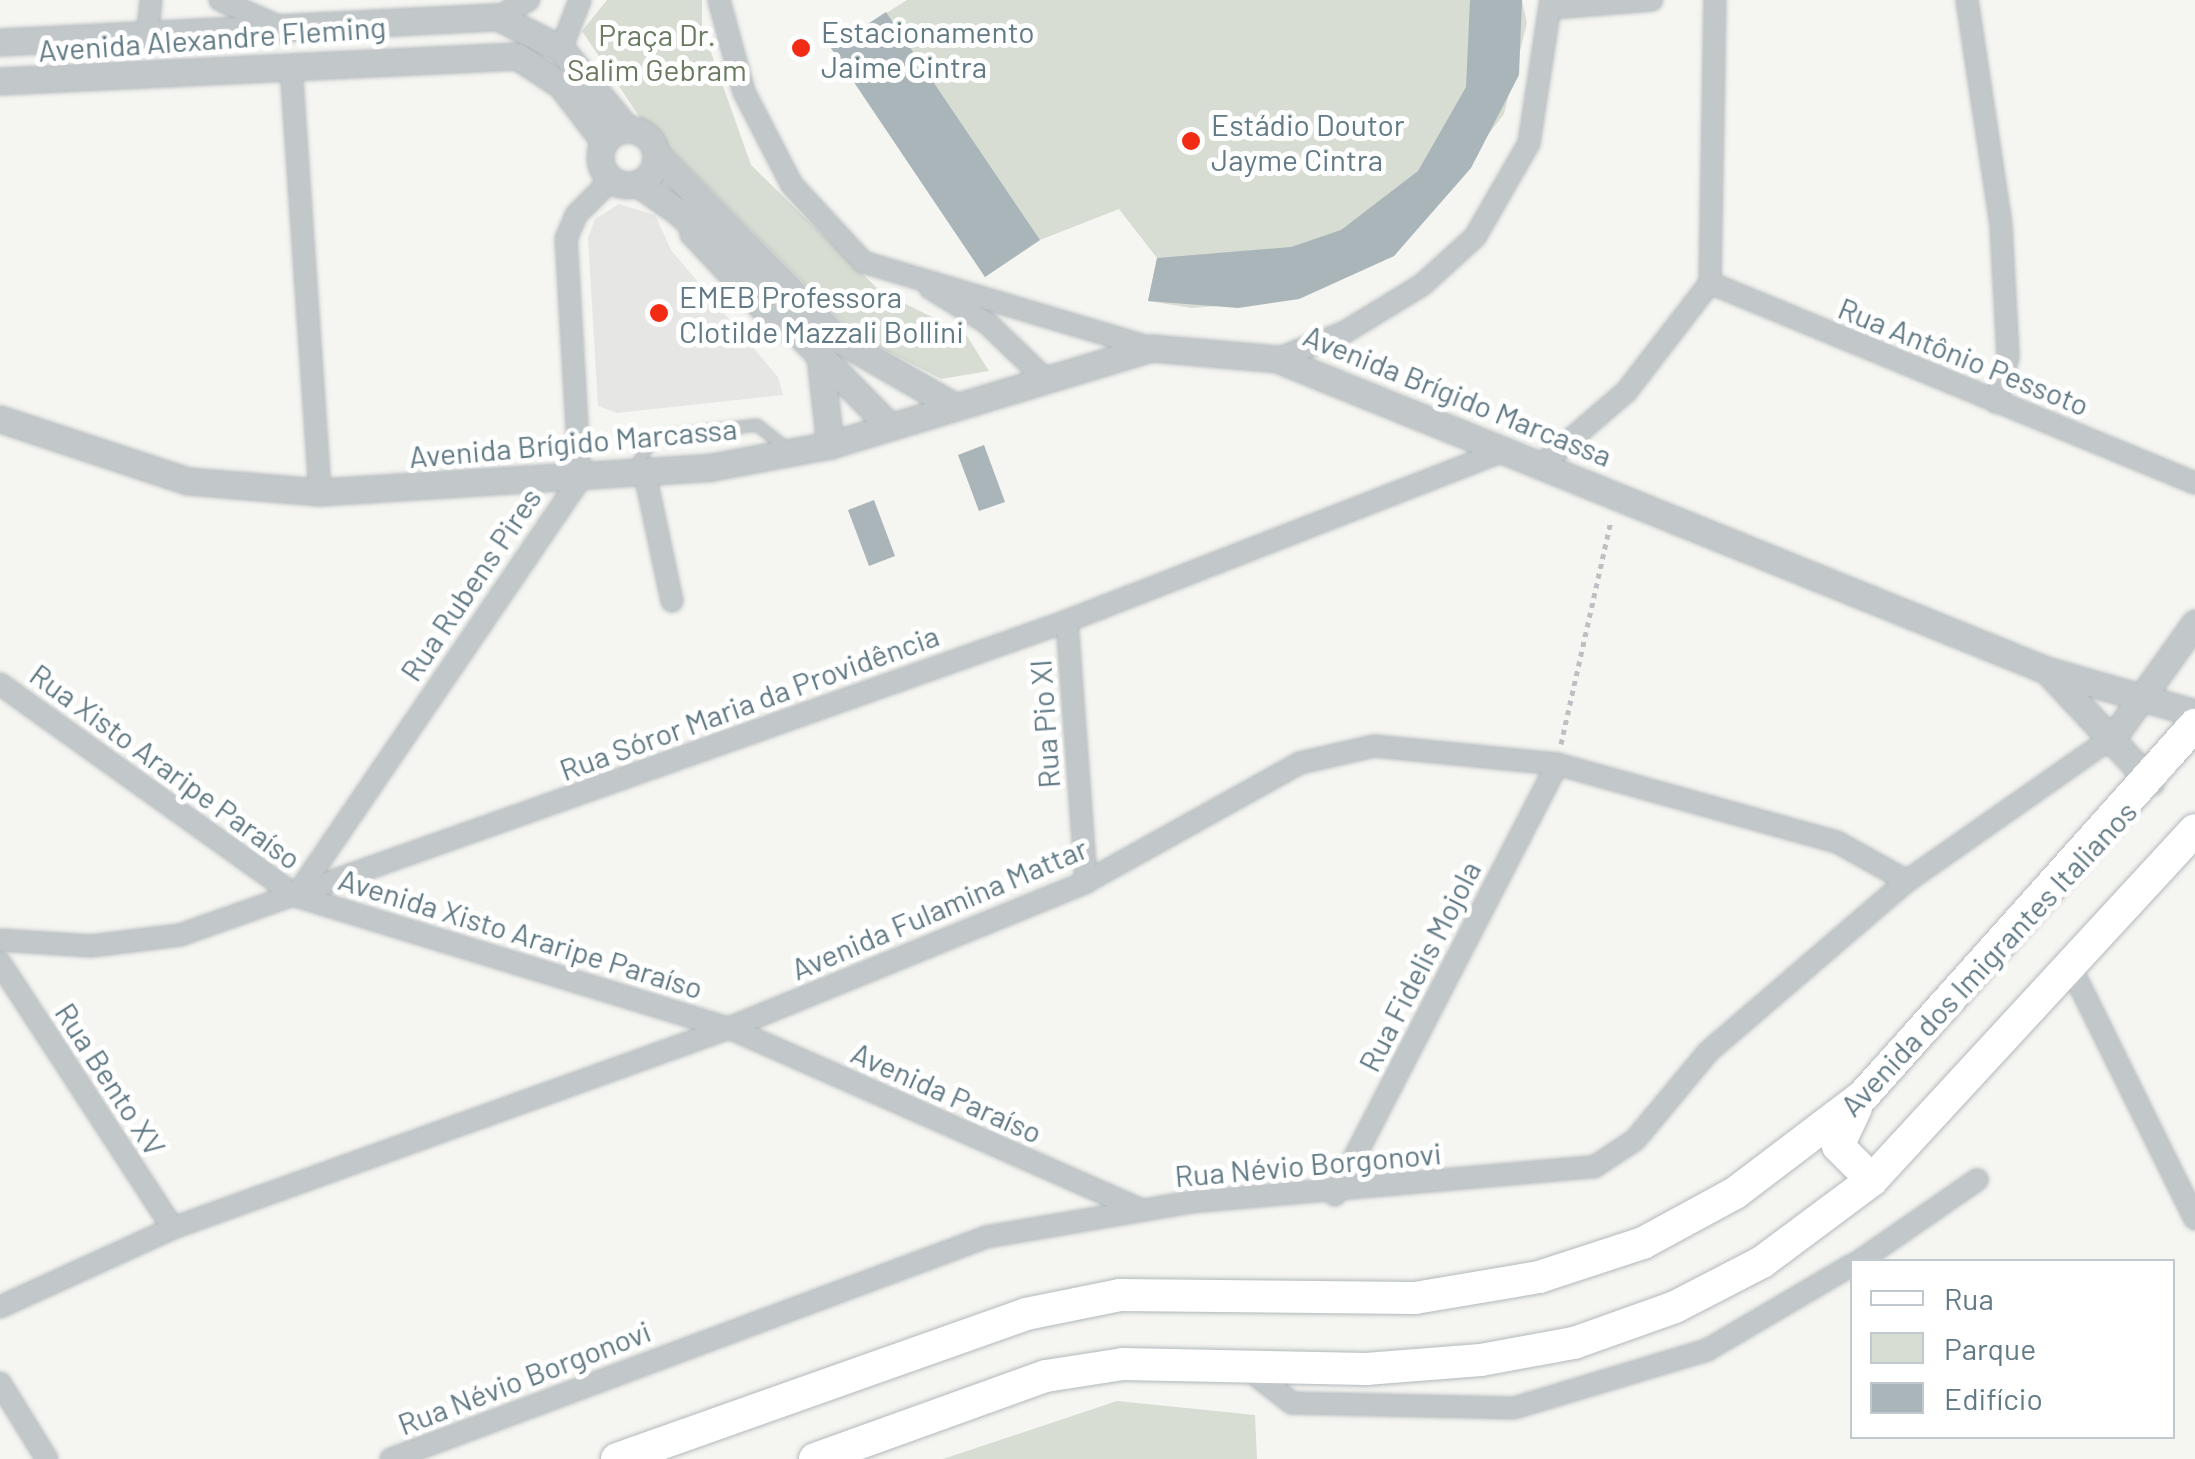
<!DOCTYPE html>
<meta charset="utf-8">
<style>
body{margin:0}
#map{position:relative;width:2195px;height:1459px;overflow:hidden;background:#f5f5f1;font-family:Barlow,sans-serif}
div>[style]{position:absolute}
.built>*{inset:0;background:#e6e6e5}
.green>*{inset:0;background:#d7ddd2}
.building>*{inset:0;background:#aab5b9}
.path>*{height:5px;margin-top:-2.5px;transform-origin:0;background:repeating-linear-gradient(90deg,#bdc0c2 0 5px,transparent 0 10px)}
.roads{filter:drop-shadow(0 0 2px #b2b9bc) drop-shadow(0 0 2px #b2b9bc)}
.service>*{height:10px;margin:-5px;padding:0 5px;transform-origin:5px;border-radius:5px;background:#c2c7ca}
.minor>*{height:20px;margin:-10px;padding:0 10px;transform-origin:10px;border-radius:10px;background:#c2c7ca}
.tertiary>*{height:25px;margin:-12.5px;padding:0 12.5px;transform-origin:12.5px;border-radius:12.5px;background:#c2c7ca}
.tertiary>.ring{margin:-12.5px;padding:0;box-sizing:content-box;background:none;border:25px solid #c2c7ca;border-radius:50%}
.primary>*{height:32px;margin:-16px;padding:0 16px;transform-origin:16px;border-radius:16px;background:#fff}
.dots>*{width:28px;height:28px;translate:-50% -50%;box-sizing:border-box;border:5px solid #fff;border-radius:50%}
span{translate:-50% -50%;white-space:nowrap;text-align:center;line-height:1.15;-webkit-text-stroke:10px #fff;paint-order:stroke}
.poi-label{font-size:30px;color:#617a85}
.left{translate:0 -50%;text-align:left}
.park-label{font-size:30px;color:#6a7b61}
.street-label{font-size:30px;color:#617a85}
.legend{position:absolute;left:1850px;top:1259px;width:325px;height:180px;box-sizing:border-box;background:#fff;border:2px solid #c0cace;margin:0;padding:12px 18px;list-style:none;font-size:30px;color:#617a85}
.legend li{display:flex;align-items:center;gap:20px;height:50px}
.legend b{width:50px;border:2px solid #c0cace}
</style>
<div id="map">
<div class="built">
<i style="clip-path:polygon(619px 204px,655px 215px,671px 250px,778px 377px,783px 395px,617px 413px,598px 406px,588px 238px,595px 219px)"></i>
</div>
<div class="green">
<i style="clip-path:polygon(607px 0,702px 0,702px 27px,751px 165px,881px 292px,965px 333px,989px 371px,941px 379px,853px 333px,643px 122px,582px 31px)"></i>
<i style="clip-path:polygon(907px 0,1522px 0,1527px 23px,1504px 114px,1394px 256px,1299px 299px,1192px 308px,1148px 301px,1157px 258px,1119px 209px,1040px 240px,985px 277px,831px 48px)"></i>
<i style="clip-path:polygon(1117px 1401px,1255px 1415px,1257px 1459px,943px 1459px)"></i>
</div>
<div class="building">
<i style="clip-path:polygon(1470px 0,1522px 0,1519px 75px,1471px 168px,1394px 256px,1299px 299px,1238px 308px,1148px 301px,1157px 258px,1291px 247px,1341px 230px,1418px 171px,1466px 87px)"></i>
<i style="clip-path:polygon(886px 12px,1040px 240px,985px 277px,831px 48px)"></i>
<i style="clip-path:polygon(984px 445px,1005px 502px,979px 511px,958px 455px)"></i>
<i style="clip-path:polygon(874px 500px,895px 556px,869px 566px,848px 510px)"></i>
</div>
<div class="path">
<i style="left:1561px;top:744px;width:229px;rotate:-77.4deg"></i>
</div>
<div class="roads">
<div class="service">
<i style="left:686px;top:236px;width:134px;rotate:47.1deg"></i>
<i style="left:777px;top:334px;width:19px;rotate:9deg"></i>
<i style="left:636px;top:467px;width:34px;rotate:-60deg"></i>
<i style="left:653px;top:438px;width:105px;rotate:-7.1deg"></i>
<i style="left:757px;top:425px;width:41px;rotate:38deg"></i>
</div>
<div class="minor">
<i style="left:220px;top:0;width:66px;rotate:24.2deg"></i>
<i style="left:719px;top:0;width:95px;rotate:74.8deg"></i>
<i style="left:744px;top:92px;width:105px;rotate:62.7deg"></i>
<i style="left:792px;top:185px;width:105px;rotate:47.3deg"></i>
<i style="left:863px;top:262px;width:302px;rotate:16.6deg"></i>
<i style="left:1967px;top:0;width:229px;rotate:81.4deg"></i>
<i style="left:2001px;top:226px;width:131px;rotate:86.9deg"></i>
<i style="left:2008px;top:357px;width:47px;rotate:104.9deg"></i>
<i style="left:1553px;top:8px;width:99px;rotate:-4.6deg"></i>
<i style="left:498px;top:17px;width:35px;rotate:-29deg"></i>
<i style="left:147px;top:38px;width:38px;rotate:-84deg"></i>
<i style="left:561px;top:49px;width:53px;rotate:-68.8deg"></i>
<i style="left:291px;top:66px;width:427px;rotate:86.1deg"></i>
<i style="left:1710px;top:283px;width:525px;rotate:22.41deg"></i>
<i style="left:930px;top:288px;width:67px;rotate:31.6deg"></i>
<i style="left:987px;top:323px;width:75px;rotate:43.9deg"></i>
<i style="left:1277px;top:359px;width:73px;rotate:-21.7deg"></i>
<i style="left:1345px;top:332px;width:90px;rotate:-31.4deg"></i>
<i style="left:1422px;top:285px;width:72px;rotate:-42.2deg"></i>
<i style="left:1475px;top:237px;width:108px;rotate:-60.1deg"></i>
<i style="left:1529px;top:143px;width:145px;rotate:-81.3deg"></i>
<i style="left:1541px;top:465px;width:112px;rotate:-40.7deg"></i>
<i style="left:1626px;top:392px;width:138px;rotate:-52.4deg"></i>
<i style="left:1710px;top:283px;width:283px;rotate:-89deg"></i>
<i style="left:645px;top:474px;width:130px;rotate:78deg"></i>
<i style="left:1067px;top:621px;width:262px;rotate:85.8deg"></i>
<i style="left:0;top:684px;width:364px;rotate:35.6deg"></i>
<i style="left:296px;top:896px;width:453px;rotate:17deg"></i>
<i style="left:729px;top:1028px;width:450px;rotate:23.8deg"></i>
<i style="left:296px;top:896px;width:505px;rotate:-55.74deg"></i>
<i style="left:580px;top:479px;width:240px;rotate:-93.3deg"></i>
<i style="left:566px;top:239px;width:26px;rotate:-67deg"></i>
<i style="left:576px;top:215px;width:49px;rotate:-45deg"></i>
<i style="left:0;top:940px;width:91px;rotate:3.8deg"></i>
<i style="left:91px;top:946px;width:90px;rotate:-7deg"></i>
<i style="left:180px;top:935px;width:941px;rotate:-19.49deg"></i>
<i style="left:1067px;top:621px;width:469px;rotate:-21.3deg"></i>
<i style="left:0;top:963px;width:316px;rotate:56.9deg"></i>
<i style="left:2070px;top:966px;width:282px;rotate:63.7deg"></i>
<i style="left:1335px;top:1195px;width:485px;rotate:-62.7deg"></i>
<i style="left:1858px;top:1262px;width:145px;rotate:-34.6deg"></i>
<i style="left:0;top:1307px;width:190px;rotate:-24.5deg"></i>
<i style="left:173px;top:1228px;width:591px;rotate:-19.78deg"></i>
<i style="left:729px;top:1028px;width:386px;rotate:-22.2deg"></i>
<i style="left:1086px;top:882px;width:245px;rotate:-29.1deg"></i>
<i style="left:1300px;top:763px;width:76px;rotate:-12.9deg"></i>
<i style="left:1374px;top:746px;width:184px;rotate:5.6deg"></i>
<i style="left:1557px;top:764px;width:291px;rotate:15.6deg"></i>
<i style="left:1837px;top:842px;width:80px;rotate:29.1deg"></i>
<i style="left:1248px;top:1369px;width:56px;rotate:37.7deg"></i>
<i style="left:1292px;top:1403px;width:222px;rotate:1.3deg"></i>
<i style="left:1514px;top:1408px;width:202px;rotate:-16.7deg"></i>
<i style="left:1707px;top:1350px;width:168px;rotate:-30.4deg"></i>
<i style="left:0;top:1383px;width:89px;rotate:58.3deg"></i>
<i style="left:391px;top:1459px;width:635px;rotate:-20.46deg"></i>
<i style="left:986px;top:1237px;width:208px;rotate:-9.7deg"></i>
<i style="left:1191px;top:1202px;width:405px;rotate:-5deg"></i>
<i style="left:1594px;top:1167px;width:49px;rotate:-33.4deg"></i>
<i style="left:1635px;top:1140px;width:114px;rotate:-50.3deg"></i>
<i style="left:1708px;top:1052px;width:262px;rotate:-40.7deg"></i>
<i style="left:1907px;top:881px;width:253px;rotate:-35deg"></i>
</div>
<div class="tertiary">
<i style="left:0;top:42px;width:499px;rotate:-2.9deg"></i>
<i style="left:498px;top:17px;width:71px;rotate:26.9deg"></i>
<i style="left:561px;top:49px;width:102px;rotate:50.6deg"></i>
<i style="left:0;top:81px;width:518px;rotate:-2.77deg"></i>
<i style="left:517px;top:56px;width:53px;rotate:33.4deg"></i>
<i style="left:561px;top:85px;width:71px;rotate:52.5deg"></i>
<i class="ring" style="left:600px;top:129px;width:31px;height:31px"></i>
<i style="left:657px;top:155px;width:258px;rotate:45.5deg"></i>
<i style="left:838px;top:339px;width:134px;rotate:30deg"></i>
<i style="left:639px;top:184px;width:50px;rotate:35.3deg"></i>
<i style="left:680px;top:213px;width:298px;rotate:45.5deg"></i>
<i style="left:820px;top:356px;width:90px;rotate:83.6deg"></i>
<i style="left:0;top:419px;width:198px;rotate:18.3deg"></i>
<i style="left:188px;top:481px;width:132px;rotate:4.8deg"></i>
<i style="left:320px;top:492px;width:393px;rotate:-3.6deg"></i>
<i style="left:712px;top:467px;width:120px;rotate:-10.6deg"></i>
<i style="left:830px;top:445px;width:336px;rotate:-16.8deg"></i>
<i style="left:1152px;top:348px;width:125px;rotate:5deg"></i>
<i style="left:1277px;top:359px;width:830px;rotate:22.02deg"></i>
<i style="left:2046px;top:670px;width:155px;rotate:16.1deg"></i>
<i style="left:2049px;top:673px;width:149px;rotate:46.9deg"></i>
<i style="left:2114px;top:736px;width:139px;rotate:-54.4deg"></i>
</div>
<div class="primary">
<i style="left:1856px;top:1108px;width:42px;rotate:115.3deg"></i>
<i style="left:1838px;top:1146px;width:48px;rotate:45deg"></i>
<i style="left:617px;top:1459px;width:434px;rotate:-19.5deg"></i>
<i style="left:1026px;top:1314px;width:96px;rotate:-11.4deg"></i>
<i style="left:1120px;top:1295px;width:295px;rotate:0.6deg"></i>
<i style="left:1415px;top:1298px;width:126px;rotate:-9.6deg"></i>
<i style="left:1539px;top:1277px;width:109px;rotate:-18.1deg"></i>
<i style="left:1643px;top:1243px;width:105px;rotate:-28.5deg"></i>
<i style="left:1735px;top:1193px;width:161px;rotate:-37.2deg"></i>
<i style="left:1863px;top:1096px;width:498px;rotate:-48.2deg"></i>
<i style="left:815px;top:1459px;width:245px;rotate:-19.8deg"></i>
<i style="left:1046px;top:1376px;width:78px;rotate:-8.9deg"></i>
<i style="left:1123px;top:1364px;width:243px;rotate:1.2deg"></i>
<i style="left:1366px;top:1369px;width:115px;rotate:-4.5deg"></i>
<i style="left:1481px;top:1360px;width:95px;rotate:-10.4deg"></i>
<i style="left:1574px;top:1343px;width:107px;rotate:-19.6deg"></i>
<i style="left:1675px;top:1307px;width:98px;rotate:-27.3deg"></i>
<i style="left:1762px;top:1262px;width:137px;rotate:-36.7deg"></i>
<i style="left:1872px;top:1180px;width:476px;rotate:-47.3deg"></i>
</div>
</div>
<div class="dots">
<i style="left:801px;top:48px;background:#f22c14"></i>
<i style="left:1191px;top:141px;background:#f22c14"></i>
<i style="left:659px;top:313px;background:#f22c14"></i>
</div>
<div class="poi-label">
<span class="left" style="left:821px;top:48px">Estacionamento<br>Jaime Cintra</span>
<span class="left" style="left:1211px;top:141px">Estádio Doutor<br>Jayme Cintra</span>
<span class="left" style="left:679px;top:313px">EMEB Professora<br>Clotilde Mazzali Bollini</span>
</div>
<div class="park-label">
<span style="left:657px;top:51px">Praça Dr.<br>Salim Gebram</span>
</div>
<div class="street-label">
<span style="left:212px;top:38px;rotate:-4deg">Avenida Alexandre Fleming</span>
<span style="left:1964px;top:356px;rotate:22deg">Rua Antônio Pessoto</span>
<span style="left:1458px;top:395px;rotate:22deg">Avenida Brígido Marcassa</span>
<span style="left:573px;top:442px;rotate:-5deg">Avenida Brígido Marcassa</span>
<span style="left:470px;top:584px;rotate:-56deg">Rua Rubens Pires</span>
<span style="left:749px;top:702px;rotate:-20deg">Rua Sóror Maria da Providência</span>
<span style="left:1044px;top:724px;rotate:-94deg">Rua Pio XI</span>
<span style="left:166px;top:766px;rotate:36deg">Rua Xisto Araripe Paraíso</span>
<span style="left:939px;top:908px;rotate:-23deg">Avenida Fulamina Mattar</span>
<span style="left:521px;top:933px;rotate:17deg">Avenida Xisto Araripe Paraíso</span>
<span style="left:1988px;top:958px;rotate:-47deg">Avenida dos Imigrantes Italianos</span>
<span style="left:1419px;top:966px;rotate:-63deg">Rua Fidelis Mojola</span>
<span style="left:111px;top:1079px;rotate:57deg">Rua Bento XV</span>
<span style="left:947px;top:1092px;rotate:24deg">Avenida Paraíso</span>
<span style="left:1308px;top:1164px;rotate:-5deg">Rua Névio Borgonovi</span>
<span style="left:524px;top:1377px;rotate:-21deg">Rua Névio Borgonovi</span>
</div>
<ul class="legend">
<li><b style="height:12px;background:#fff"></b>Rua</li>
<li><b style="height:28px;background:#d7ddd2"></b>Parque</li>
<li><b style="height:28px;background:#aab5b9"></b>Edifício</li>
</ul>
</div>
